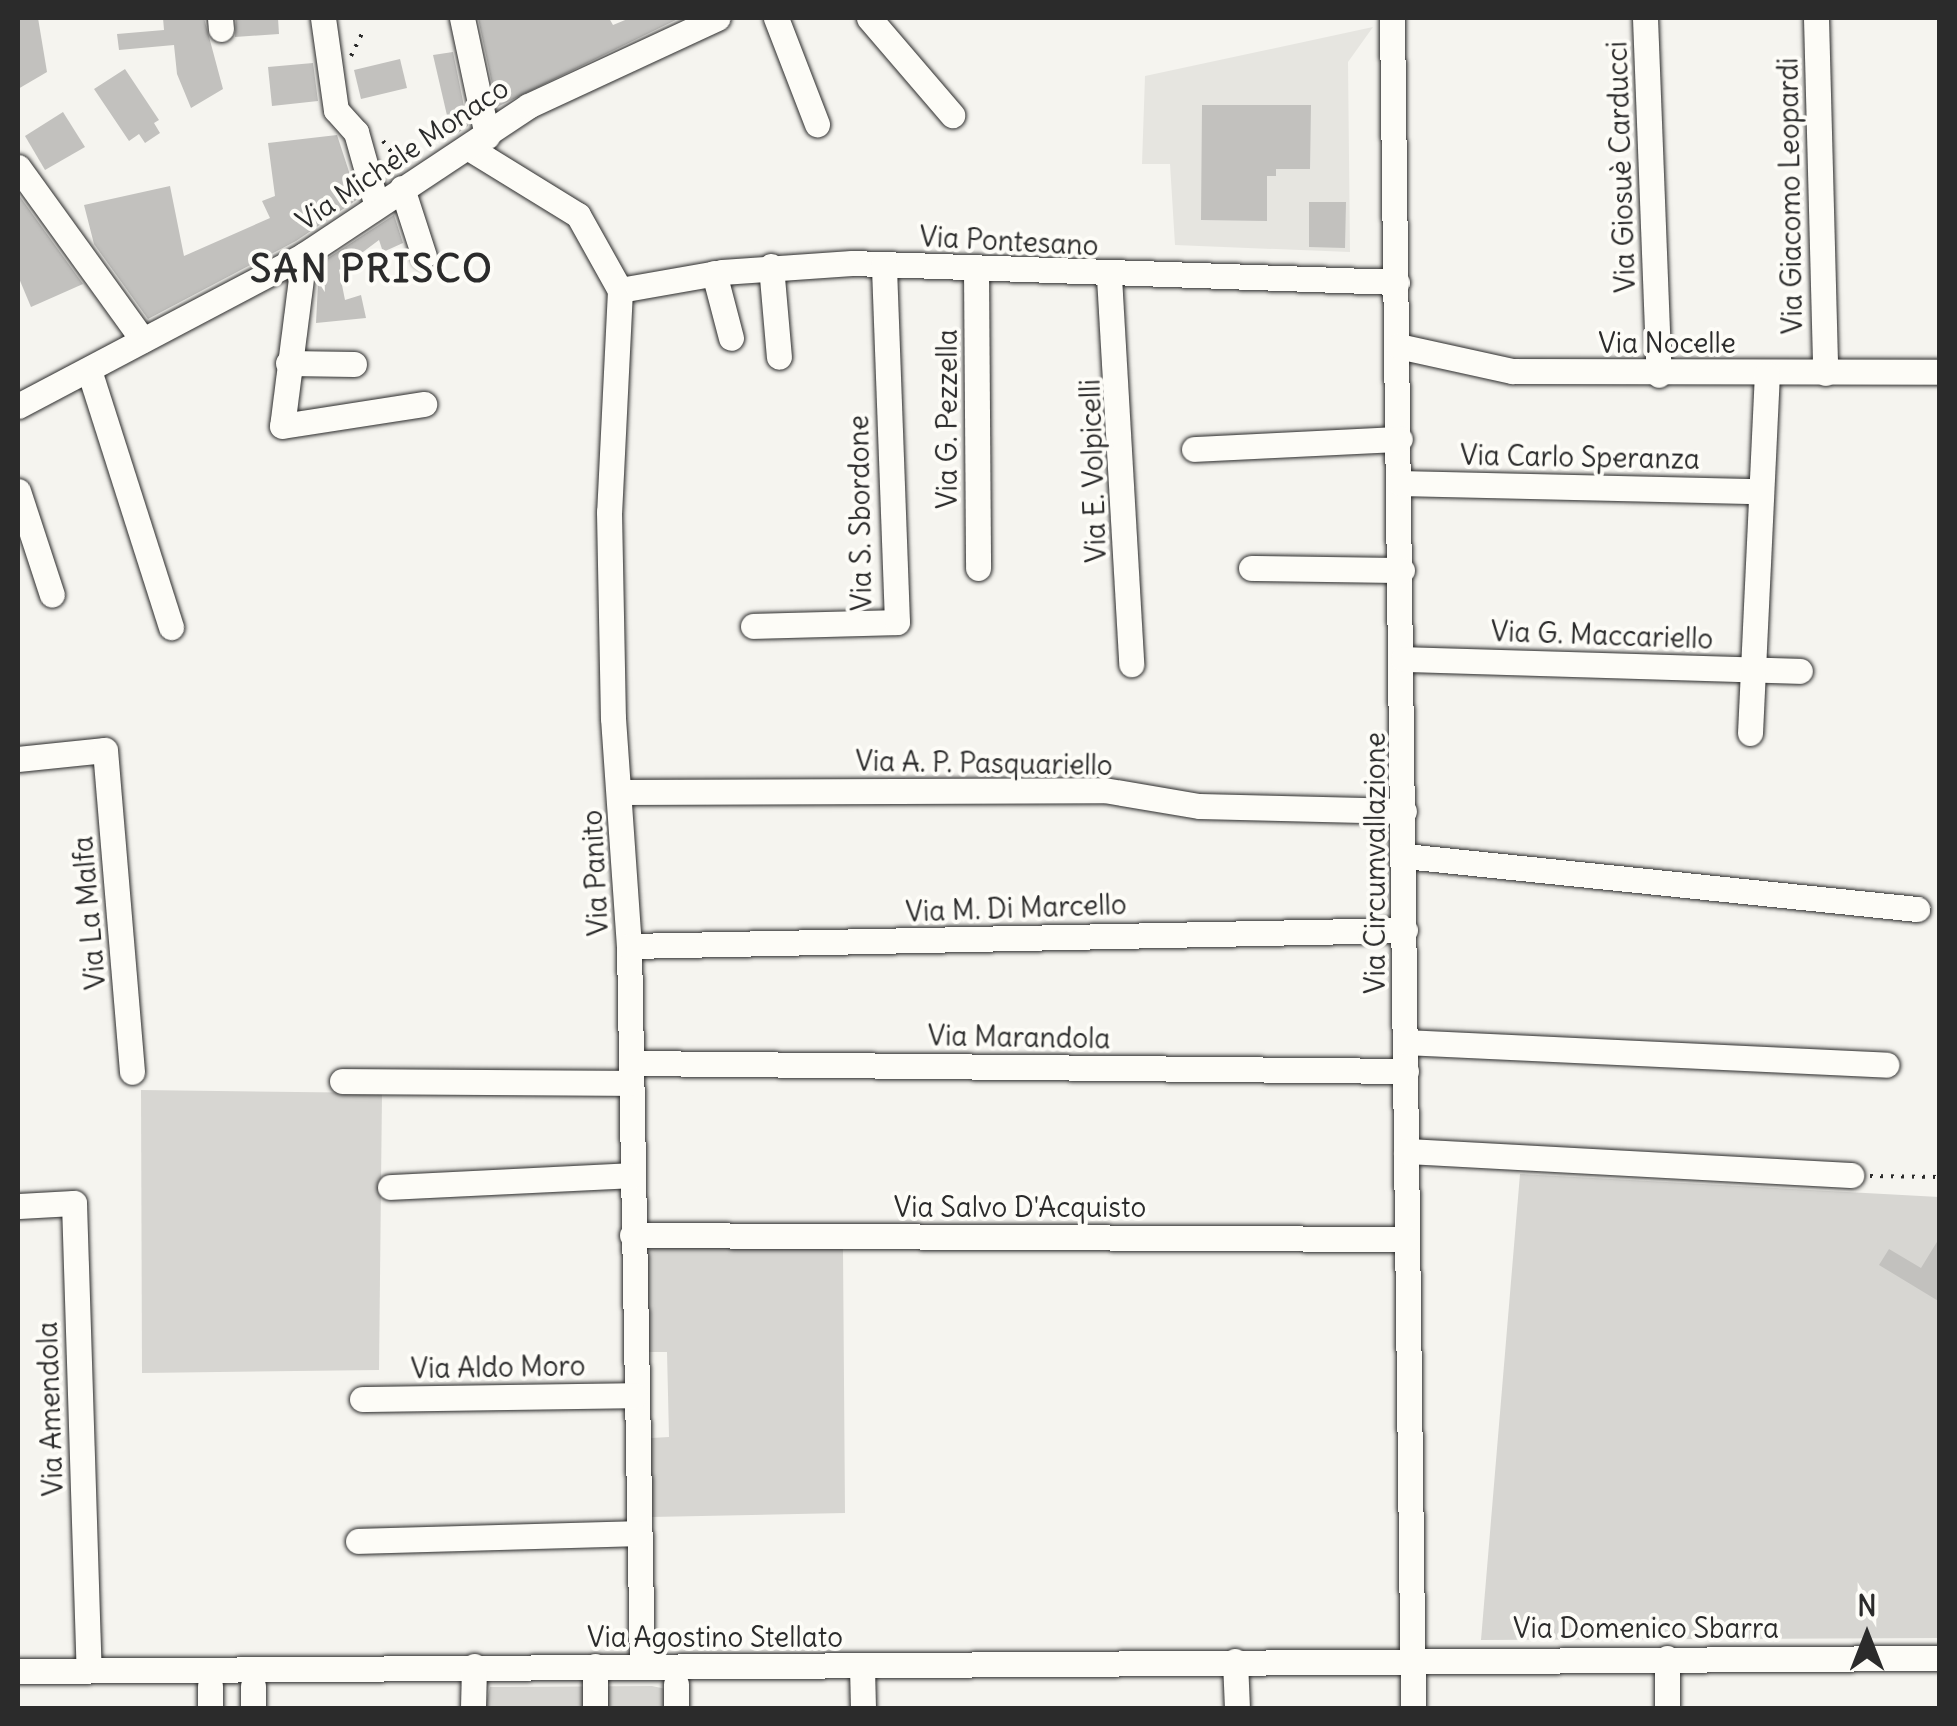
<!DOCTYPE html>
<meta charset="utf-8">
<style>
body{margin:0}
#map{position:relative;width:1957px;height:1726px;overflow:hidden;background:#f5f4ef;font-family:Delius,sans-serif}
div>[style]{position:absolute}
.built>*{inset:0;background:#e6e5e0}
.green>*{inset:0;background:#d7d6d2}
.building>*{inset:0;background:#c2c1be}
.path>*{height:4px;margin-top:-2px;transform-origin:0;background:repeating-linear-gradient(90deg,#2b2b2b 0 2.5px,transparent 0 10.5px)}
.roads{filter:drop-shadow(0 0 2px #2b2b2b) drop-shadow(0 0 2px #2b2b2b)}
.minor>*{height:25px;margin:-12.5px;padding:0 12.5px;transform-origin:12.5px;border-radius:12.5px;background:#fdfcf7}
span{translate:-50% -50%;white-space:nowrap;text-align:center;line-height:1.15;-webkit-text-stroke:8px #fdfcf7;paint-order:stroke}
.street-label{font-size:28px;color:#2b2b2b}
.district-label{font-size:38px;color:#2b2b2b;font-weight:700;letter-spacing:2.5px}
.frame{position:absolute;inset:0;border:20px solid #2b2b2b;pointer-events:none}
.north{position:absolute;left:1817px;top:1586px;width:100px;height:100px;-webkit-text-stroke:8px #fdfcf7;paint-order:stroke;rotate:0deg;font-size:28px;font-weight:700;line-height:40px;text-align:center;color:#2b2b2b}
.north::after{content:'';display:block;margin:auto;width:35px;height:45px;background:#2b2b2b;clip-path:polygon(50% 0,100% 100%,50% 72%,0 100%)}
</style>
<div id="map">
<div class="built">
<i style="clip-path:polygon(1373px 27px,1348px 62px,1350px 252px,1175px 245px,1170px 164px,1142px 164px,1145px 76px)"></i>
</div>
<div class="green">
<i style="clip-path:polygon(141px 1090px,382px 1093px,379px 1370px,142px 1373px)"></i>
<i style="clip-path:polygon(1520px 1174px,1939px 1197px,1939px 1638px,1481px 1640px)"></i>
<i style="clip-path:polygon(653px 1247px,843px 1249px,845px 1513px,651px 1517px,651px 1438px,669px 1437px,667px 1352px,649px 1352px,646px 1254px)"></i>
<i style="clip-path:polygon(652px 1686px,666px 1689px,666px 1708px,485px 1708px,490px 1687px)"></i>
</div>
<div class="building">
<i style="clip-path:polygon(18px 18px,38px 18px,47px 72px,18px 89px)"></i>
<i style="clip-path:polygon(163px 18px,204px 18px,223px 89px,191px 108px,177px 74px,174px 45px,119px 50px,117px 34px,164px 30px)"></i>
<i style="clip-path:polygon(236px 18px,278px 18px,279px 34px,235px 37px)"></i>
<i style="clip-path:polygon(478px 18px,609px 18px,613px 25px,630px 18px,680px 18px,497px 107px)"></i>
<i style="clip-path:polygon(453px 52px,468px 126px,452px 137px,433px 55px)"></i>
<i style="clip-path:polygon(400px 59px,407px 88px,361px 99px,354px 70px)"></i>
<i style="clip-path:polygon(313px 63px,318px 101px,272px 106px,268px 67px)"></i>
<i style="clip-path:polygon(125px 69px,159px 120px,154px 123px,160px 133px,145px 143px,139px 134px,129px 141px,94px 89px)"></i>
<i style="clip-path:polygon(1202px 105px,1311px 105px,1310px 169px,1276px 169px,1276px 176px,1267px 176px,1267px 221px,1201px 220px)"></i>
<i style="clip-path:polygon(63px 112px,85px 147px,45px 170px,25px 136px)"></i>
<i style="clip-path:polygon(337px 135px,358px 199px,296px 241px,148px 319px,94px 244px,84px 205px,170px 186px,184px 256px,270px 218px,262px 201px,275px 196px,268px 143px)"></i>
<i style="clip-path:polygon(18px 194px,83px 284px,31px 307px,18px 276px)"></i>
<i style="clip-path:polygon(1309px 202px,1346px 202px,1345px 248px,1309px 247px)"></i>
<i style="clip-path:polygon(394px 215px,403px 243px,383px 252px,379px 240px,339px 270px,345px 300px,361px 295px,366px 318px,316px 323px,319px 264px)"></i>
<i style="clip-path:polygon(1940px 1237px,1940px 1302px,1879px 1265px,1889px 1249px,1921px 1268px)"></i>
</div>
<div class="path">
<i style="left:351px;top:56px;width:28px;rotate:-64deg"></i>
<i style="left:383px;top:141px;width:30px;rotate:53deg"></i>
<i style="left:1870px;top:1176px;width:70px;rotate:0.8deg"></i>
</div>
<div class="roads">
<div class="minor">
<i style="left:220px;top:18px;width:11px;rotate:85deg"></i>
<i style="left:323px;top:18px;width:93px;rotate:82deg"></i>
<i style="left:336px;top:110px;width:30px;rotate:48deg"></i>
<i style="left:356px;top:132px;width:74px;rotate:74.3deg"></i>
<i style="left:462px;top:18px;width:121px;rotate:78deg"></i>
<i style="left:776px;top:18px;width:114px;rotate:68.9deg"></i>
<i style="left:869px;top:18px;width:128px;rotate:49.4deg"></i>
<i style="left:1392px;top:18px;width:1690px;rotate:89.29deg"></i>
<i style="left:1645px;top:18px;width:357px;rotate:87.8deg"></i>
<i style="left:1816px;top:18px;width:355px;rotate:88.5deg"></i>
<i style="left:469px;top:148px;width:128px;rotate:31.6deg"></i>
<i style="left:578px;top:215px;width:86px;rotate:60.8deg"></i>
<i style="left:620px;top:290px;width:222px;rotate:92.8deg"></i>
<i style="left:609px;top:512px;width:206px;rotate:88.9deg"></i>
<i style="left:613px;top:718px;width:229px;rotate:86deg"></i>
<i style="left:629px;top:946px;width:720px;rotate:88.97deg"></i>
<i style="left:18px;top:167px;width:213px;rotate:54.2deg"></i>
<i style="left:402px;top:188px;width:71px;rotate:72.1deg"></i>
<i style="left:304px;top:255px;width:172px;rotate:97.3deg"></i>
<i style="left:282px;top:426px;width:144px;rotate:-8.8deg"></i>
<i style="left:771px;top:266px;width:91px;rotate:85deg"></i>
<i style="left:976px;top:269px;width:299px;rotate:89.6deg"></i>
<i style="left:714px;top:273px;width:67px;rotate:75.3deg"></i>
<i style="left:1109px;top:277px;width:388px;rotate:86.7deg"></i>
<i style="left:620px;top:290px;width:104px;rotate:-10deg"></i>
<i style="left:722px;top:272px;width:130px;rotate:-4deg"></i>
<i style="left:852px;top:263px;width:545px;rotate:2deg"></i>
<i style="left:1398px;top:346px;width:117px;rotate:12.4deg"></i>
<i style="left:1512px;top:371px;width:428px;rotate:0.1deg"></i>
<i style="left:288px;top:363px;width:66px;rotate:0.9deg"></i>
<i style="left:89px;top:370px;width:270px;rotate:72.3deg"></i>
<i style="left:18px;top:406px;width:323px;rotate:-27.8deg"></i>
<i style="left:304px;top:255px;width:269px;rotate:-33.6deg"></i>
<i style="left:528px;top:106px;width:209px;rotate:-24.9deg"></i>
<i style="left:1194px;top:449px;width:206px;rotate:-2.8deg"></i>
<i style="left:1400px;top:483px;width:358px;rotate:1.3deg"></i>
<i style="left:18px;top:491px;width:109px;rotate:71.9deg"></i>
<i style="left:1251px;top:568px;width:151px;rotate:0.8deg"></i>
<i style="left:753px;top:626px;width:144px;rotate:-1.6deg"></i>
<i style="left:897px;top:622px;width:358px;rotate:-92.1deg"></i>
<i style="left:1403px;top:659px;width:397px;rotate:1.7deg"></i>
<i style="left:1750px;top:733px;width:359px;rotate:-87.3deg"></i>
<i style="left:18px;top:759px;width:87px;rotate:-5.9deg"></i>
<i style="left:105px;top:750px;width:323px;rotate:85.2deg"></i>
<i style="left:621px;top:792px;width:483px;rotate:-0.2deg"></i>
<i style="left:1104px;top:790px;width:96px;rotate:9.6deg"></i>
<i style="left:1199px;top:806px;width:205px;rotate:1.4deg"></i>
<i style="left:1405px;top:856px;width:515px;rotate:5.91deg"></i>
<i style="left:629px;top:946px;width:776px;rotate:-1.18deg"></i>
<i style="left:1406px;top:1042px;width:481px;rotate:2.7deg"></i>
<i style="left:631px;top:1063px;width:775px;rotate:0.59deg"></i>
<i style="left:342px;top:1081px;width:289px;rotate:0.4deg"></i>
<i style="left:1406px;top:1151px;width:446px;rotate:3.1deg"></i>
<i style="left:390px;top:1187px;width:242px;rotate:-2.8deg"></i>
<i style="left:18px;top:1206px;width:56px;rotate:-3.1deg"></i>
<i style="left:74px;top:1203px;width:467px;rotate:88.2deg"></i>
<i style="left:632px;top:1235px;width:775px;rotate:0.3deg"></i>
<i style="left:362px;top:1399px;width:273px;rotate:-0.8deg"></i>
<i style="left:358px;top:1541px;width:281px;rotate:-1.6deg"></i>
<i style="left:1667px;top:1658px;width:50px;rotate:90deg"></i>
<i style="left:1235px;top:1661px;width:47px;rotate:87.6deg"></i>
<i style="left:595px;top:1666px;width:42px;rotate:90deg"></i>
<i style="left:862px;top:1667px;width:41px;rotate:88.6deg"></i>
<i style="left:18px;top:1671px;width:1922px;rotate:-0.39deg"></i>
<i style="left:676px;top:1684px;width:24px;rotate:90deg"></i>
<i style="left:253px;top:1686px;width:22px;rotate:90deg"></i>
<i style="left:210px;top:1708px;width:22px;rotate:-90deg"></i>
<i style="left:473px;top:1708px;width:42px;rotate:-88.6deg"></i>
</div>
</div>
<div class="street-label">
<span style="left:402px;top:154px;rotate:-34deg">Via Michele Monaco</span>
<span style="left:1621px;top:167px;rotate:-92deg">Via Giosuè Carducci</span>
<span style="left:1790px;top:196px;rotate:-91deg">Via Giacomo Leopardi</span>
<span style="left:1009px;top:241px;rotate:3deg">Via Pontesano</span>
<span style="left:1667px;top:343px">Via Nocelle</span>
<span style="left:947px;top:419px;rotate:-90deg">Via G. Pezzella</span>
<span style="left:1580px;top:457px;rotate:1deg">Via Carlo Speranza</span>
<span style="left:1093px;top:471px;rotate:-92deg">Via E. Volpicelli</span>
<span style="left:860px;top:513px;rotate:-91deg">Via S. Sbordone</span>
<span style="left:1602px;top:635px;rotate:2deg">Via G. Maccariello</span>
<span style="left:984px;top:763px;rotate:1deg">Via A. P. Pasquariello</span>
<span style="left:1375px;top:863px;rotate:-90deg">Via Circumvallazione</span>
<span style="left:595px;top:873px;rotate:-93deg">Via Panito</span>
<span style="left:1016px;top:908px;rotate:-2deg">Via M. Di Marcello</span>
<span style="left:89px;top:913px;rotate:-95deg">Via La Malfa</span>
<span style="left:1019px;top:1037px;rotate:1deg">Via Marandola</span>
<span style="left:1020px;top:1207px">Via Salvo D'Acquisto</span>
<span style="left:498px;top:1367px;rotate:-1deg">Via Aldo Moro</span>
<span style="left:50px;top:1409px;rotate:-92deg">Via Amendola</span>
<span style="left:1646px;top:1628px">Via Domenico Sbarra</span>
<span style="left:715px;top:1637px">Via Agostino Stellato</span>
</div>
<div class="district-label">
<span style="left:372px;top:269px">SAN PRISCO</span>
</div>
<div class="frame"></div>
<div class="north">N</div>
</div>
